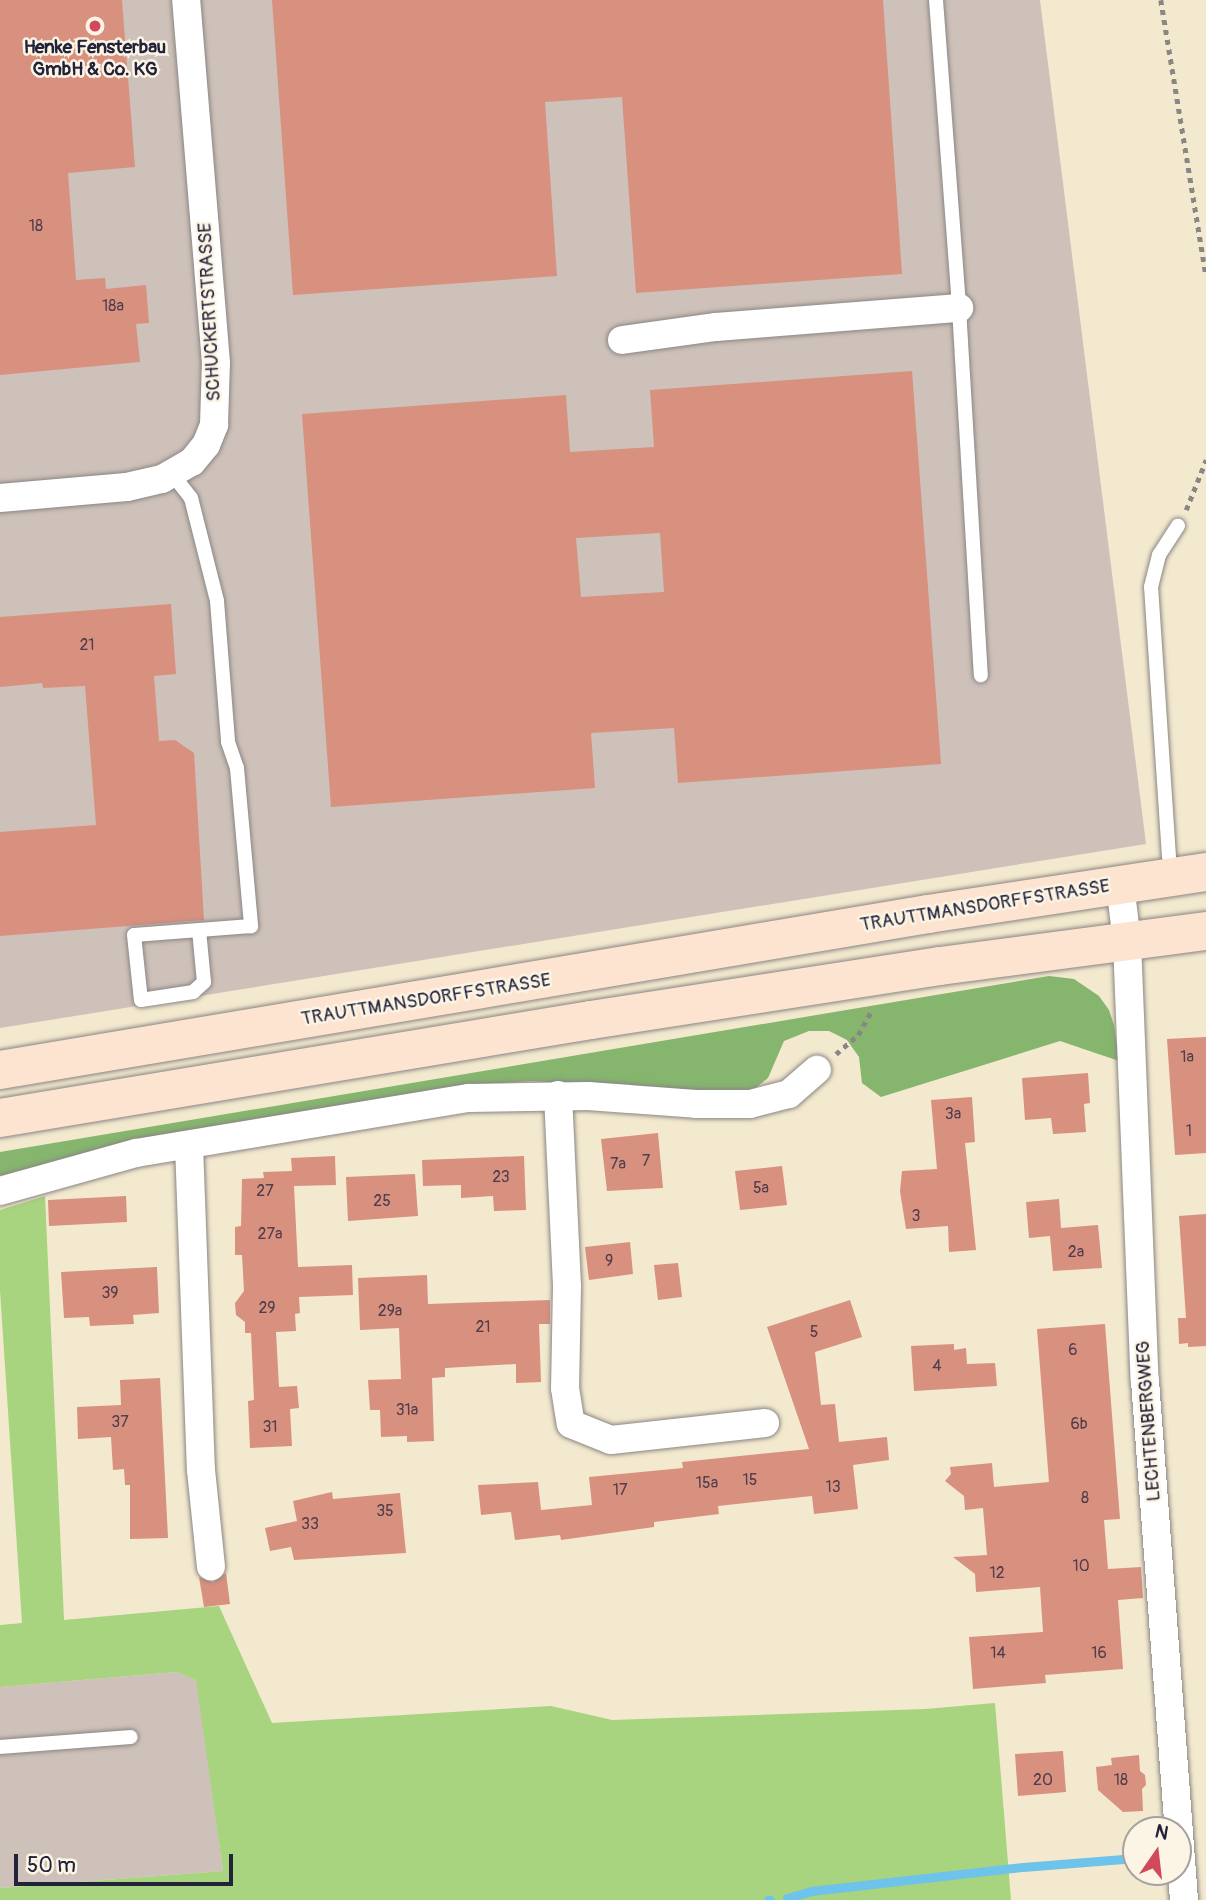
<!DOCTYPE html>
<style>
body{margin:0}
#map{position:relative;width:1206px;height:1900px;overflow:hidden;background:#f3e9ce;font-family:Pangolin,sans-serif}
div>[style]{position:absolute}
.industrial>*{inset:0;background:#cec1b9}
.green>*{inset:0;background:#a8d37f}
.forest>*{inset:0;background:#86b56e}
.stream>*{height:9px;margin:-4.5px;padding:0 4.5px;transform-origin:4.5px;border-radius:4.5px;background:#6ec3ea}
.building>*{inset:0;background:#d8907f}
.path>*{height:4.5px;margin-top:-2.25px;transform-origin:0;background:repeating-linear-gradient(90deg,#8a8684 0 5px,transparent 0 10px)}
.roads{filter:drop-shadow(0 0 2px #8a8684) drop-shadow(0 0 2px #8a8684)}
.service>*{height:14px;margin:-7px;padding:0 7px;transform-origin:7px;border-radius:7px;background:#fff}
.minor>*{height:28px;margin:-14px;padding:0 14px;transform-origin:14px;border-radius:14px;background:#fff}
.secondary>*{height:38px;margin:-19px;padding:0 19px;transform-origin:19px;border-radius:19px;background:#fde4d1}
.dots>*{width:19px;height:19px;translate:-50% -50%;box-sizing:border-box;border:4px solid #fcf5e5;border-radius:50%}
span{translate:-50% -50%;white-space:nowrap;text-align:center;line-height:1.15;-webkit-text-stroke:5px #fcf5e5;paint-order:stroke}
.number-label{font-size:16px;color:#503e4c}
.number-label span{-webkit-text-stroke-width:0}
.poi-label{font-size:19px;color:#22223b;font-weight:700}
.street-label{font-size:19px;color:#22223b}
.north{position:absolute;left:1122px;top:1816px;width:70px;height:70px;box-sizing:border-box;background:#fcf5e5;border:2px solid #a5a1a1;border-radius:50%;rotate:14deg;font-size:19px;font-weight:700;line-height:28px;text-align:center;color:#22223b}
.north::after{content:'';display:block;margin:auto;width:24px;height:32px;background:#d1495b;clip-path:polygon(50% 0,100% 100%,50% 72%,0 100%)}
.scale{position:absolute;left:14px;top:1854px;width:219px;height:32px;box-sizing:border-box;border:4px solid #22223b;border-top:0;padding-left:9px;font-size:21px;line-height:24px;white-space:nowrap;color:#22223b;-webkit-text-stroke:5px #fcf5e5;paint-order:stroke}
</style>
<div id="map">
<div class="industrial">
<i style="clip-path:polygon(0 0,1040px 0,1146px 844px,0 1028px)"></i>
<i style="clip-path:polygon(176px 1672px,197px 1680px,223px 1871px,0 1888px,0 1687px)"></i>
</div>
<div class="green">
<i style="clip-path:polygon(45px 1196px,64px 1620px,219px 1606px,272px 1723px,551px 1706px,612px 1720px,925px 1709px,995px 1703px,1011px 1900px,0 1900px,0 1888px,223px 1871px,196px 1680px,176px 1672px,0 1687px,0 1625px,22px 1623px,0 1290px,0 1210px)"></i>
</div>
<div class="forest">
<i style="clip-path:polygon(1049px 976px,1074px 979px,1099px 996px,1109px 1010px,1114px 1025px,1119px 1061px,1060px 1041px,881px 1097px,862px 1083px,859px 1057px,847px 1040px,829px 1031px,809px 1031px,784px 1041px,768px 1078px,753px 1090px,722px 1092px,532px 1081px,461px 1086px,130px 1142px,0 1176px,0 1152px)"></i>
</div>
<div class="stream">
<i style="left:787px;top:1898px;width:25px;rotate:-16deg"></i>
<i style="left:811px;top:1891px;width:213px;rotate:-6.5deg"></i>
<i style="left:1023px;top:1867px;width:113px;rotate:-4.6deg"></i>
<i style="left:768px;top:1900px;width:2px"></i>
</div>
<div class="building">
<i style="clip-path:polygon(0 0,122px 0,135px 167px,68px 173px,76px 280px,105px 278px,106px 289px,146px 285px,149px 323px,136px 324px,140px 362px,0 375px)"></i>
<i style="clip-path:polygon(272px 0,883px 0,902px 274px,636px 293px,622px 97px,545px 102px,557px 276px,293px 295px)"></i>
<i style="clip-path:polygon(evenodd,912px 371px,941px 764px,678px 783px,674px 728px,591px 733px,595px 788px,331px 807px,302px 414px,566px 395px,570px 452px,654px 447px,650px 390px,912px 371px,660px 533px,664px 592px,581px 597px,576px 538px,660px 533px)"></i>
<i style="clip-path:polygon(171px 604px,176px 674px,154px 676px,159px 741px,175px 740px,194px 753px,204px 920px,0 936px,0 832px,96px 825px,85px 686px,43px 688px,42px 683px,0 687px,0 617px)"></i>
<i style="clip-path:polygon(1206px 1037px,1206px 1153px,1175px 1155px,1167px 1039px)"></i>
<i style="clip-path:polygon(1088px 1073px,1090px 1103px,1084px 1104px,1086px 1132px,1053px 1134px,1051px 1118px,1025px 1120px,1022px 1078px)"></i>
<i style="clip-path:polygon(972px 1097px,975px 1142px,965px 1143px,976px 1250px,949px 1252px,948px 1226px,906px 1229px,900px 1191px,902px 1171px,937px 1169px,931px 1100px)"></i>
<i style="clip-path:polygon(658px 1133px,663px 1188px,607px 1191px,601px 1139px)"></i>
<i style="clip-path:polygon(335px 1156px,336px 1185px,294px 1186px,298px 1267px,352px 1265px,353px 1295px,299px 1297px,300px 1313px,295px 1314px,296px 1331px,276px 1332px,279px 1387px,297px 1386px,299px 1408px,290px 1409px,292px 1446px,250px 1448px,248px 1401px,254px 1400px,251px 1333px,245px 1333px,245px 1322px,236px 1315px,235px 1303px,244px 1291px,242px 1255px,235px 1255px,235px 1227px,241px 1226px,242px 1179px,264px 1178px,263px 1172px,292px 1171px,291px 1158px)"></i>
<i style="clip-path:polygon(524px 1156px,526px 1210px,494px 1211px,493px 1196px,461px 1198px,461px 1185px,423px 1186px,422px 1160px)"></i>
<i style="clip-path:polygon(782px 1166px,787px 1205px,740px 1210px,735px 1171px)"></i>
<i style="clip-path:polygon(415px 1174px,418px 1216px,348px 1221px,346px 1177px)"></i>
<i style="clip-path:polygon(126px 1196px,127px 1222px,49px 1226px,48px 1200px)"></i>
<i style="clip-path:polygon(1059px 1199px,1061px 1228px,1098px 1225px,1102px 1268px,1053px 1271px,1050px 1236px,1029px 1238px,1026px 1202px)"></i>
<i style="clip-path:polygon(1206px 1214px,1206px 1346px,1188px 1347px,1188px 1343px,1179px 1344px,1178px 1318px,1186px 1318px,1179px 1216px)"></i>
<i style="clip-path:polygon(630px 1242px,633px 1274px,589px 1280px,585px 1247px)"></i>
<i style="clip-path:polygon(678px 1263px,682px 1297px,658px 1300px,654px 1265px)"></i>
<i style="clip-path:polygon(157px 1267px,159px 1313px,133px 1315px,134px 1324px,90px 1326px,89px 1317px,64px 1318px,61px 1272px)"></i>
<i style="clip-path:polygon(427px 1275px,428px 1304px,550px 1300px,550px 1324px,539px 1324px,541px 1382px,516px 1383px,516px 1364px,445px 1368px,445px 1377px,432px 1378px,434px 1441px,407px 1442px,407px 1436px,381px 1437px,380px 1410px,370px 1410px,368px 1380px,401px 1379px,399px 1328px,360px 1330px,358px 1278px)"></i>
<i style="clip-path:polygon(850px 1300px,862px 1337px,815px 1352px,821px 1405px,835px 1404px,839px 1442px,887px 1437px,889px 1460px,853px 1465px,858px 1509px,814px 1514px,812px 1496px,718px 1506px,719px 1514px,654px 1522px,654px 1527px,561px 1540px,560px 1535px,515px 1540px,511px 1512px,481px 1515px,478px 1485px,538px 1482px,541px 1510px,592px 1505px,589px 1477px,683px 1468px,682px 1462px,809px 1449px,767px 1327px)"></i>
<i style="clip-path:polygon(1105px 1324px,1120px 1519px,1104px 1520px,1108px 1569px,1141px 1567px,1143px 1598px,1118px 1600px,1123px 1669px,1045px 1675px,1046px 1683px,973px 1689px,969px 1637px,1043px 1632px,1040px 1587px,976px 1592px,975px 1574px,953px 1557px,987px 1555px,983px 1508px,965px 1510px,964px 1496px,945px 1481px,951px 1474px,950px 1467px,992px 1463px,994px 1487px,1049px 1482px,1037px 1329px)"></i>
<i style="clip-path:polygon(954px 1344px,954px 1350px,966px 1348px,967px 1364px,995px 1363px,997px 1386px,914px 1391px,911px 1346px)"></i>
<i style="clip-path:polygon(160px 1378px,168px 1538px,130px 1539px,130px 1485px,125px 1485px,124px 1469px,113px 1470px,111px 1437px,78px 1439px,77px 1407px,121px 1405px,120px 1380px)"></i>
<i style="clip-path:polygon(332px 1492px,333px 1499px,400px 1493px,406px 1553px,294px 1560px,291px 1547px,270px 1551px,265px 1528px,297px 1521px,293px 1501px)"></i>
<i style="clip-path:polygon(226px 1573px,230px 1604px,204px 1607px,199px 1577px,213px 1582px)"></i>
<i style="clip-path:polygon(1063px 1751px,1066px 1792px,1018px 1796px,1015px 1754px)"></i>
<i style="clip-path:polygon(1139px 1755px,1140px 1771px,1145px 1775px,1146px 1785px,1142px 1789px,1143px 1811px,1123px 1812px,1098px 1790px,1096px 1767px,1112px 1765px,1111px 1758px)"></i>
</div>
<div class="path">
<i style="left:1161px;top:0;width:278px;rotate:80.7deg"></i>
<i style="left:1186px;top:510px;width:54px;rotate:-68.2deg"></i>
<i style="left:836px;top:1054px;width:29px;rotate:-41deg"></i>
<i style="left:858px;top:1035px;width:29px;rotate:-61deg"></i>
</div>
<div class="roads">
<div class="service">
<i style="left:936px;top:0;width:309px;rotate:85.7deg"></i>
<i style="left:959px;top:308px;width:368px;rotate:86.6deg"></i>
<i style="left:173px;top:475px;width:29px;rotate:52deg"></i>
<i style="left:191px;top:498px;width:106px;rotate:75.8deg"></i>
<i style="left:217px;top:601px;width:141px;rotate:85.5deg"></i>
<i style="left:228px;top:742px;width:28px;rotate:71deg"></i>
<i style="left:237px;top:768px;width:159px;rotate:84.9deg"></i>
<i style="left:251px;top:926px;width:117px;rotate:175.6deg"></i>
<i style="left:134px;top:935px;width:65px;rotate:83.9deg"></i>
<i style="left:141px;top:1000px;width:53px;rotate:-8.7deg"></i>
<i style="left:193px;top:992px;width:15px;rotate:-42deg"></i>
<i style="left:204px;top:982px;width:52px;rotate:-95.5deg"></i>
<i style="left:1169px;top:857px;width:271px;rotate:-93.8deg"></i>
<i style="left:1151px;top:587px;width:33px;rotate:-76deg"></i>
<i style="left:1159px;top:555px;width:35px;rotate:-57deg"></i>
<i style="left:0;top:1747px;width:131px;rotate:-4.4deg"></i>
</div>
<div class="minor">
<i style="left:622px;top:340px;width:95px;rotate:-7.9deg"></i>
<i style="left:716px;top:327px;width:244px;rotate:-4.5deg"></i>
<i style="left:0;top:498px;width:127px;rotate:-5deg"></i>
<i style="left:127px;top:487px;width:36px;rotate:-13deg"></i>
<i style="left:162px;top:479px;width:34px;rotate:-30deg"></i>
<i style="left:192px;top:462px;width:22px;rotate:-51deg"></i>
<i style="left:206px;top:445px;width:22px;rotate:-68deg"></i>
<i style="left:214px;top:425px;width:62px;rotate:-88.2deg"></i>
<i style="left:216px;top:363px;width:364px;rotate:-94.7deg"></i>
<i style="left:1120px;top:884px;width:58px;rotate:83.1deg"></i>
<i style="left:1127px;top:942px;width:439px;rotate:87.7deg"></i>
<i style="left:1145px;top:1381px;width:520px;rotate:85.7deg"></i>
<i style="left:558px;top:1095px;width:191px;rotate:87.3deg"></i>
<i style="left:567px;top:1286px;width:102px;rotate:91.1deg"></i>
<i style="left:565px;top:1388px;width:36px;rotate:81deg"></i>
<i style="left:571px;top:1424px;width:43px;rotate:21.8deg"></i>
<i style="left:611px;top:1440px;width:155px;rotate:-6.3deg"></i>
<i style="left:189px;top:1145px;width:325px;rotate:87.9deg"></i>
<i style="left:201px;top:1470px;width:97px;rotate:84.1deg"></i>
<i style="left:0;top:1191px;width:141px;rotate:-15.6deg"></i>
<i style="left:136px;top:1153px;width:338px;rotate:-9.4deg"></i>
<i style="left:469px;top:1098px;width:119px;rotate:-1deg"></i>
<i style="left:588px;top:1096px;width:108px;rotate:4.2deg"></i>
<i style="left:696px;top:1104px;width:54px"></i>
<i style="left:750px;top:1104px;width:40px;rotate:-14.4deg"></i>
<i style="left:789px;top:1094px;width:37px;rotate:-41deg"></i>
</div>
<div class="secondary">
<i style="left:0;top:1070px;width:941px;rotate:-9.54deg"></i>
<i style="left:928px;top:914px;width:281px;rotate:-8.6deg"></i>
<i style="left:0;top:1118px;width:599px;rotate:-9.42deg"></i>
<i style="left:591px;top:1020px;width:353px;rotate:-8.8deg"></i>
<i style="left:940px;top:966px;width:268px;rotate:-7.5deg"></i>
</div>
</div>
<div class="dots">
<i style="left:95px;top:26px;background:#d1495b"></i>
</div>
<div class="number-label">
<span style="left:36px;top:226px">18</span>
<span style="left:113px;top:306px">18a</span>
<span style="left:87px;top:645px">21</span>
<span style="left:1187px;top:1057px">1a</span>
<span style="left:953px;top:1114px">3a</span>
<span style="left:1189px;top:1131px">1</span>
<span style="left:646px;top:1161px">7</span>
<span style="left:618px;top:1164px">7a</span>
<span style="left:501px;top:1177px">23</span>
<span style="left:761px;top:1188px">5a</span>
<span style="left:265px;top:1191px">27</span>
<span style="left:382px;top:1201px">25</span>
<span style="left:916px;top:1216px">3</span>
<span style="left:270px;top:1234px">27a</span>
<span style="left:1076px;top:1252px">2a</span>
<span style="left:609px;top:1261px">9</span>
<span style="left:110px;top:1293px">39</span>
<span style="left:267px;top:1308px">29</span>
<span style="left:390px;top:1311px">29a</span>
<span style="left:483px;top:1327px">21</span>
<span style="left:814px;top:1332px">5</span>
<span style="left:1073px;top:1350px">6</span>
<span style="left:937px;top:1366px">4</span>
<span style="left:407px;top:1410px">31a</span>
<span style="left:120px;top:1422px">37</span>
<span style="left:1079px;top:1424px">6b</span>
<span style="left:270px;top:1427px">31</span>
<span style="left:750px;top:1480px">15</span>
<span style="left:707px;top:1483px">15a</span>
<span style="left:833px;top:1487px">13</span>
<span style="left:620px;top:1490px">17</span>
<span style="left:1085px;top:1498px">8</span>
<span style="left:385px;top:1511px">35</span>
<span style="left:310px;top:1524px">33</span>
<span style="left:1081px;top:1566px">10</span>
<span style="left:997px;top:1573px">12</span>
<span style="left:998px;top:1653px">14</span>
<span style="left:1099px;top:1653px">16</span>
<span style="left:1043px;top:1780px">20</span>
<span style="left:1121px;top:1780px">18</span>
</div>
<div class="poi-label">
<span style="left:95px;top:59px">Henke Fensterbau<br>GmbH &amp; Co. KG</span>
</div>
<div class="street-label">
<span style="left:210px;top:312px;rotate:-93deg">SCHUCKERTSTRASSE</span>
<span style="left:985px;top:906px;rotate:-9deg">TRAUTTMANSDORFFSTRASSE</span>
<span style="left:426px;top:1000px;rotate:-9deg">TRAUTTMANSDORFFSTRASSE</span>
<span style="left:1149px;top:1421px;rotate:-94deg">LECHTENBERGWEG</span>
</div>
<div class="north">N</div>
<div class="scale">50 m</div>
</div>
